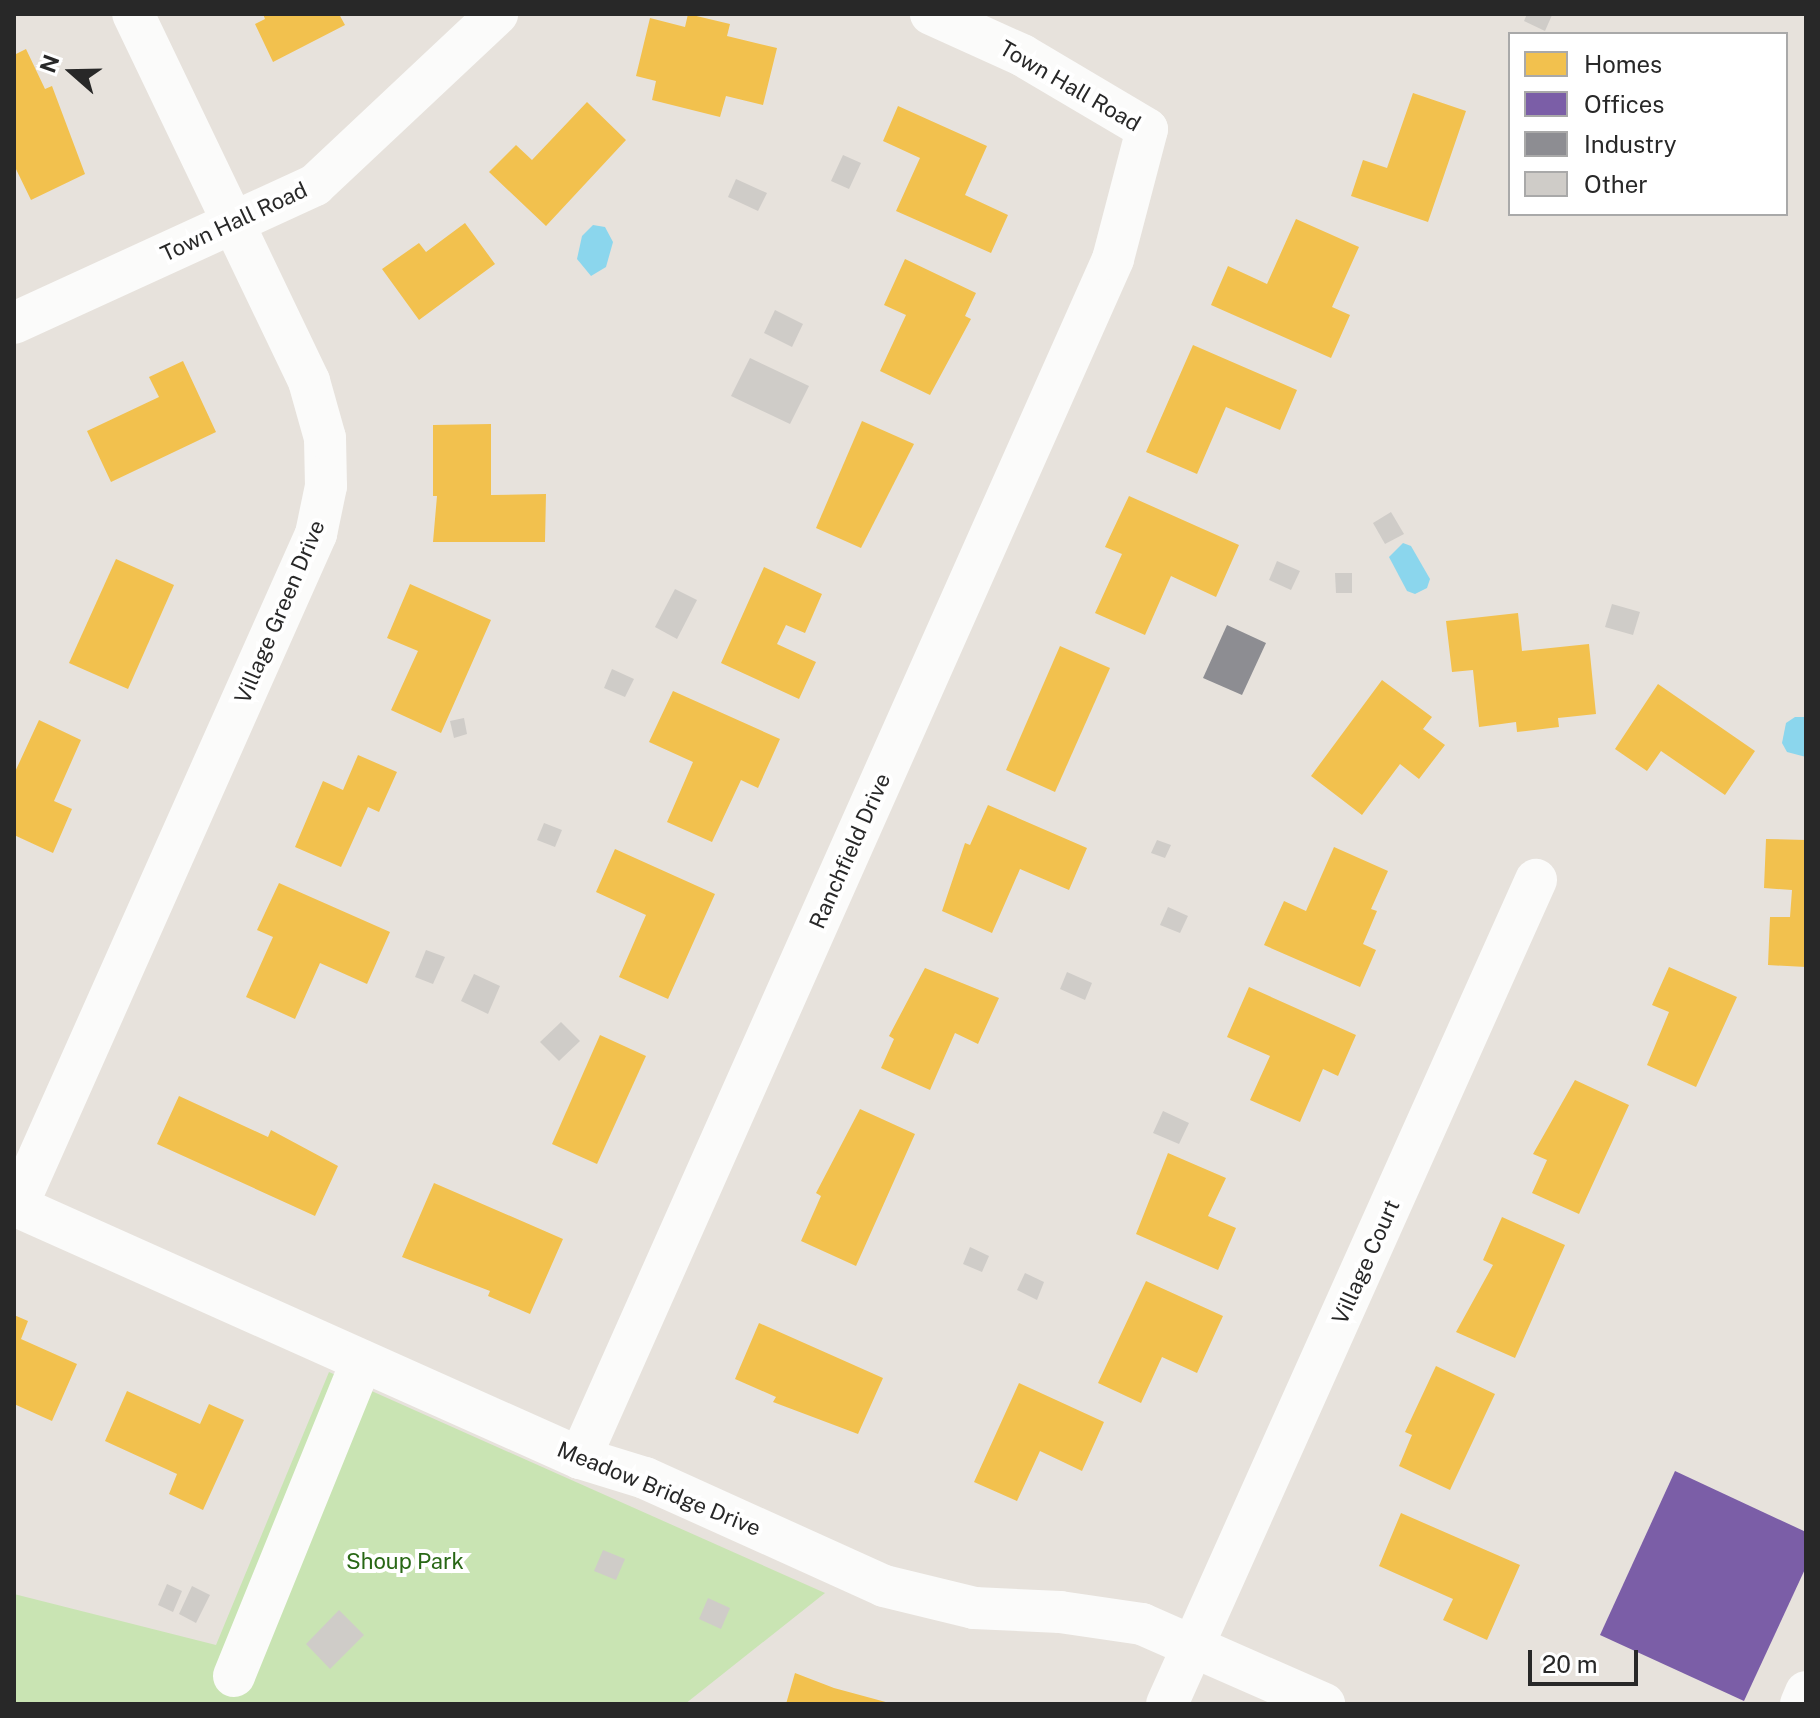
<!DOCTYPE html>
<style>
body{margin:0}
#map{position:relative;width:1820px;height:1718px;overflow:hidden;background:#e7e2dc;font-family:"Public Sans",sans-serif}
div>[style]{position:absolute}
.green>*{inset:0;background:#c9e4b3}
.water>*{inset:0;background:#8bd6ed}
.homes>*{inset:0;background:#f2c14e}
.offices>*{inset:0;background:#7b5ea7}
.industry>*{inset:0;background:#8d8d92}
.building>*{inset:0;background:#cfccc8}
.minor>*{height:42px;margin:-21px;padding:0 21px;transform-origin:21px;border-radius:21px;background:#fbfbfa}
span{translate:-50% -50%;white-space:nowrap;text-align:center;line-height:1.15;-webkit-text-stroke:8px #fff;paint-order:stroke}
.street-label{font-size:22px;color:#282828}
.park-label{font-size:22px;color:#286715}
.frame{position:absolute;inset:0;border:16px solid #282828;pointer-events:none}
.legend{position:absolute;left:1508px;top:32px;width:280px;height:184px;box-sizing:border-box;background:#fff;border:2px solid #a9a9a9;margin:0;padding:10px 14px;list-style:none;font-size:24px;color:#282828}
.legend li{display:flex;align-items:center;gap:16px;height:40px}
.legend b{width:40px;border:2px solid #a9a9a9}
.north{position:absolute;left:32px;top:32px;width:80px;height:80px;-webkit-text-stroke:6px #fff;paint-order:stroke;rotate:290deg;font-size:22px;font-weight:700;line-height:32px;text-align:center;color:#282828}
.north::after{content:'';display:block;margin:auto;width:28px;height:36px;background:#282828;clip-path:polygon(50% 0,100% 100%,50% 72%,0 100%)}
.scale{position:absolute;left:1528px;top:1650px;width:110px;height:36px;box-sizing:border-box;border:4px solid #282828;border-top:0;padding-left:10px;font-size:24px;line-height:28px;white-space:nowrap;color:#282828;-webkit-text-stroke:6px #fff;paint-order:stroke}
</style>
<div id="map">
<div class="green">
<i style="clip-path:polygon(329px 1372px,825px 1593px,685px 1704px,14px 1704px,14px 1594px,216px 1645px)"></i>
</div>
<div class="water">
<i style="clip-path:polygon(593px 225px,605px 227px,613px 242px,606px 267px,591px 276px,577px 259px,582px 236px)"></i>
<i style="clip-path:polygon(1403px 543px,1411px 546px,1430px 579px,1427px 588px,1415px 594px,1407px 591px,1389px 557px)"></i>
<i style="clip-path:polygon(1795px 717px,1806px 717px,1806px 757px,1787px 752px,1782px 743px,1786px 723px)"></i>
</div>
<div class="homes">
<i style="clip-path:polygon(263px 14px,339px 14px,345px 25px,273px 62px,255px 24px,265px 19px)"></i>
<i style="clip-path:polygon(688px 14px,730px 24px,727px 36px,777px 48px,763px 105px,726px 96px,720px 117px,652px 100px,656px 81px,636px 76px,650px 18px,685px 27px)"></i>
<i style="clip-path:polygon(26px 49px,45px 89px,52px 86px,85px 174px,31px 200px,14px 165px,14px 55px)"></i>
<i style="clip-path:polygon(1413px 93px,1466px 111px,1428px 222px,1351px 196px,1363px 160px,1387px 168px)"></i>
<i style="clip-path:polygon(587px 102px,626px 140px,546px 226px,489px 172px,516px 145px,532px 160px)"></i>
<i style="clip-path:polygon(898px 106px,987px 146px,965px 195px,1008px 215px,991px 253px,896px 211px,920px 158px,883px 141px)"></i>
<i style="clip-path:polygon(1296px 219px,1359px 247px,1332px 307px,1350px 315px,1331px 358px,1211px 305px,1228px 266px,1267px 284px)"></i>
<i style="clip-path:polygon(465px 223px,495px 264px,419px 320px,382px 269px,419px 243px,426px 252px)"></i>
<i style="clip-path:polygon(905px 259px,976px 293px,965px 316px,971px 319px,930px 395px,880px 371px,906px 315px,884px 305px)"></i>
<i style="clip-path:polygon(1193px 345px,1297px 390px,1280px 430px,1226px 407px,1197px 474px,1146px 452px)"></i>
<i style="clip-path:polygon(183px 361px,216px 432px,111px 482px,87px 431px,159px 397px,149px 377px)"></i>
<i style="clip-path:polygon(862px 421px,914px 444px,861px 548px,816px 528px)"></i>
<i style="clip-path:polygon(491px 424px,491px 495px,546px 494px,545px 542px,433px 542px,437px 496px,433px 496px,433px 425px)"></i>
<i style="clip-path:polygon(1129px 496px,1239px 545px,1216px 597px,1171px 576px,1145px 635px,1095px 613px,1122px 554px,1105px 547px)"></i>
<i style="clip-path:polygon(116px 559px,174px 585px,128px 689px,69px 663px)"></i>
<i style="clip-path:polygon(764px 567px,822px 594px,805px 633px,786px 625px,777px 644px,816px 662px,799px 699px,721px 663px)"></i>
<i style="clip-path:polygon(410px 584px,491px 620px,441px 733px,391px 710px,418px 651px,387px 638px)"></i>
<i style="clip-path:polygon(1518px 613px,1522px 651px,1589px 644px,1596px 714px,1558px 718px,1559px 727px,1517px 732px,1516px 722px,1479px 727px,1473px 670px,1452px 672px,1446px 621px)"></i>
<i style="clip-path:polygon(1060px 646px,1110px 668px,1055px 792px,1006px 770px)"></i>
<i style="clip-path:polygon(1382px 680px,1432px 717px,1423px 729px,1445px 745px,1419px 779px,1400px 764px,1362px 815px,1311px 776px)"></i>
<i style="clip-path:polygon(1658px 684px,1755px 751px,1725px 795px,1661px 751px,1647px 771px,1615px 749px)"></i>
<i style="clip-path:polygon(673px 691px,780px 739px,758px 788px,741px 780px,712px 842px,667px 822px,693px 762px,649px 742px)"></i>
<i style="clip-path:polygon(39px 720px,81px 740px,54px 801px,72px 809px,53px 853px,14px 835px,14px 774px)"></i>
<i style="clip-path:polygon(358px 755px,397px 772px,379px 812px,368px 807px,341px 867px,295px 847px,323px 781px,343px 790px)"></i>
<i style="clip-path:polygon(988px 805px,1087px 848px,1069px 890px,1020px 869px,992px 933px,942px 911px,965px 843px,970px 845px)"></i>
<i style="clip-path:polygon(1766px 839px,1806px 840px,1806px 967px,1768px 965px,1770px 917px,1790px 917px,1792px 890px,1764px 888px)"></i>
<i style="clip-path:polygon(1334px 847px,1388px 871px,1371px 909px,1377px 911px,1363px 944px,1376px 950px,1360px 987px,1264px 945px,1284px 901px,1306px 911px)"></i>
<i style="clip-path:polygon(615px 849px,715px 894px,668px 999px,619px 977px,646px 915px,596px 892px)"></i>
<i style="clip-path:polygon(279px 883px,390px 932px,367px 984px,320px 963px,295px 1019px,246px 997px,273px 937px,257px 930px)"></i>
<i style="clip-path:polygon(1669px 967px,1737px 997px,1696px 1087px,1647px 1065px,1669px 1012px,1652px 1005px)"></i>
<i style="clip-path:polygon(925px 968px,999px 998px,978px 1044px,955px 1033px,930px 1090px,881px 1068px,894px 1039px,889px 1036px)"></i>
<i style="clip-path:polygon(1249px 987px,1356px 1035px,1338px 1076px,1323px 1069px,1300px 1122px,1250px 1100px,1270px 1056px,1227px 1037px)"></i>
<i style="clip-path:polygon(600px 1035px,646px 1056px,597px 1164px,552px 1144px)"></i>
<i style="clip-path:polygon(1575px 1080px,1629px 1105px,1579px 1214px,1532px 1193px,1547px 1160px,1533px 1154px)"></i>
<i style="clip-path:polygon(179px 1096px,268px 1137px,271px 1130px,338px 1166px,315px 1216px,157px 1144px)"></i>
<i style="clip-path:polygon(860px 1109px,915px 1134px,856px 1266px,801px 1241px,821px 1196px,816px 1193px)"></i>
<i style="clip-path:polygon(1168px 1153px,1226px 1178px,1208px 1216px,1236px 1228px,1218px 1270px,1136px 1234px)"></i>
<i style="clip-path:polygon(434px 1183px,563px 1239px,530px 1314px,488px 1296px,490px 1291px,402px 1257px)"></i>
<i style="clip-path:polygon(1502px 1217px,1565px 1245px,1515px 1358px,1456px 1332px,1493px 1265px,1483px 1260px)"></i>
<i style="clip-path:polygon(1146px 1281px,1223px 1316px,1197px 1373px,1162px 1357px,1141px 1403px,1098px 1383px)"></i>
<i style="clip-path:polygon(14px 1315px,28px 1321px,21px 1339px,77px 1364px,52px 1421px,14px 1404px)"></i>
<i style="clip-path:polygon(759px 1323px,883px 1378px,858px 1434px,773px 1402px,776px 1397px,735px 1379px)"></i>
<i style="clip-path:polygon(1436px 1366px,1495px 1394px,1450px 1490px,1399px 1466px,1412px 1435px,1405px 1432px)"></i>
<i style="clip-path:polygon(1019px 1383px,1104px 1422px,1082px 1471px,1040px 1451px,1017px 1501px,974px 1482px)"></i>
<i style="clip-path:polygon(127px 1391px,200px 1424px,209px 1404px,244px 1420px,203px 1510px,169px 1494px,177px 1474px,105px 1441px)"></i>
<i style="clip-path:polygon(1401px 1513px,1520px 1565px,1487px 1640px,1443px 1620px,1453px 1599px,1379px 1566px)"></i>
<i style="clip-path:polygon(795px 1673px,834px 1688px,893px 1704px,786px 1704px)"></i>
</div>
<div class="offices">
<i style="clip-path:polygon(1675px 1471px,1806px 1532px,1806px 1567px,1744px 1701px,1600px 1635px)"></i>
</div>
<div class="industry">
<i style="clip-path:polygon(1227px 625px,1266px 643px,1242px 695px,1203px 678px)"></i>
</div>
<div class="building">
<i style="clip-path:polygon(1527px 14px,1549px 14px,1552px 15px,1545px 31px,1524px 21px)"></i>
<i style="clip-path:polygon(843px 155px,861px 163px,849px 189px,831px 181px)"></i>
<i style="clip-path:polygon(736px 179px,767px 193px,758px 211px,728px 197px)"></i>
<i style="clip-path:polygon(775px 310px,803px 324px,792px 347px,764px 333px)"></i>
<i style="clip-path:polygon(750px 358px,809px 386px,790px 424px,731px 396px)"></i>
<i style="clip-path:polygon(1391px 512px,1404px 534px,1385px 544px,1373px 523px)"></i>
<i style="clip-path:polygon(1277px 561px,1300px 571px,1291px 590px,1269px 580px)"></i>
<i style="clip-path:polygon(1335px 573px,1352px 573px,1352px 593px,1336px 593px)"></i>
<i style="clip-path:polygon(675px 589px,697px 600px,677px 639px,655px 627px)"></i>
<i style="clip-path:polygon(1612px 604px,1640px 612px,1633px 635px,1605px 627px)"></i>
<i style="clip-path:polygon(612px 669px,634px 679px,625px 697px,604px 688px)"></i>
<i style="clip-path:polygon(464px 718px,467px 734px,454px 738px,450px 721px)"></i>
<i style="clip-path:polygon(544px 823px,562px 830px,555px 847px,537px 840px)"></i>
<i style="clip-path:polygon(1157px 840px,1171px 845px,1165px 858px,1151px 853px)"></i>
<i style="clip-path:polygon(1168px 907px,1188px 916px,1180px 933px,1160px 925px)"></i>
<i style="clip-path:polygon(426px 950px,445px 957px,433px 984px,415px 977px)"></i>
<i style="clip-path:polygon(1067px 972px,1092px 983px,1085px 1000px,1060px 989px)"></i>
<i style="clip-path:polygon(474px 974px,500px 986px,488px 1014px,461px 1001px)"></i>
<i style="clip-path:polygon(561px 1022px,580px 1041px,559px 1061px,540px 1042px)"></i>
<i style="clip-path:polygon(1163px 1111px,1189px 1123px,1179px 1144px,1153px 1133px)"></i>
<i style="clip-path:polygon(970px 1247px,989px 1256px,982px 1272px,963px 1264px)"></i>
<i style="clip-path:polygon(1025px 1273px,1044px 1282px,1037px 1300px,1017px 1290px)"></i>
<i style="clip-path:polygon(603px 1550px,625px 1559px,616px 1580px,594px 1571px)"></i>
<i style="clip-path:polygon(167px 1584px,182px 1591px,173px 1612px,158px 1605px)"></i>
<i style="clip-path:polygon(192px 1586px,210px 1595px,196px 1623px,179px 1614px)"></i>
<i style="clip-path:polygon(708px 1598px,730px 1608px,721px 1629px,699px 1619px)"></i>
<i style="clip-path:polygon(339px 1610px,364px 1635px,330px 1669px,306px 1644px)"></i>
</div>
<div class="minor">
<i style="left:14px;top:323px;width:331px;rotate:-24.6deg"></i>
<i style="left:315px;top:185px;width:250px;rotate:-43.2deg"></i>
<i style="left:14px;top:1205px;width:620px;rotate:24.08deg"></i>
<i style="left:580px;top:1458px;width:68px;rotate:17.1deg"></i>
<i style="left:645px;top:1478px;width:262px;rotate:24.3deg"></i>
<i style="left:884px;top:1586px;width:93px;rotate:13.7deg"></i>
<i style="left:974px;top:1608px;width:86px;rotate:2.7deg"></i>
<i style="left:1060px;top:1612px;width:83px;rotate:8.3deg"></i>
<i style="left:1142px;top:1624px;width:199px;rotate:23.7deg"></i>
<i style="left:17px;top:1206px;width:736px;rotate:-66.01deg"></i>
<i style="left:316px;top:534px;width:49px;rotate:-78.2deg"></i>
<i style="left:326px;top:486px;width:48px;rotate:-91.2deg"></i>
<i style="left:325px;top:438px;width:59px;rotate:-105.7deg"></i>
<i style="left:309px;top:381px;width:407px;rotate:-115.6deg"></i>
<i style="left:580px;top:1458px;width:1312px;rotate:-66.03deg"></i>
<i style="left:1113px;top:259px;width:134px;rotate:-75.3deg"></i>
<i style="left:1147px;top:129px;width:145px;rotate:-149.4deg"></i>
<i style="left:1022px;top:55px;width:100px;rotate:-155.7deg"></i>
<i style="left:234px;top:1676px;width:340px;rotate:-67.9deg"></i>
<i style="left:1167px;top:1704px;width:903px;rotate:-65.88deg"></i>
<i style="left:1801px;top:1704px;width:13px;rotate:-67deg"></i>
</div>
<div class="street-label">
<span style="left:1070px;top:86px;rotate:30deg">Town Hall Road</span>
<span style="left:234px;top:222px;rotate:-25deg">Town Hall Road</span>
<span style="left:280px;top:612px;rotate:-67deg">Village Green Drive</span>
<span style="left:850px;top:851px;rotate:-66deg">Ranchfield Drive</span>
<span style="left:1366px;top:1262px;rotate:-66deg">Village Court</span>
<span style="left:659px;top:1489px;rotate:22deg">Meadow Bridge Drive</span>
</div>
<div class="park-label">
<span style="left:405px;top:1562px">Shoup Park</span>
</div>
<div class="frame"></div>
<ul class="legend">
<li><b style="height:22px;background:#f2c14e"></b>Homes</li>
<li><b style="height:22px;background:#7b5ea7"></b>Offices</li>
<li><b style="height:22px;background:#8d8d92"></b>Industry</li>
<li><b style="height:22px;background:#cfccc8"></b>Other</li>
</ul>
<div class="north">N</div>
<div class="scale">20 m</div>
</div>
